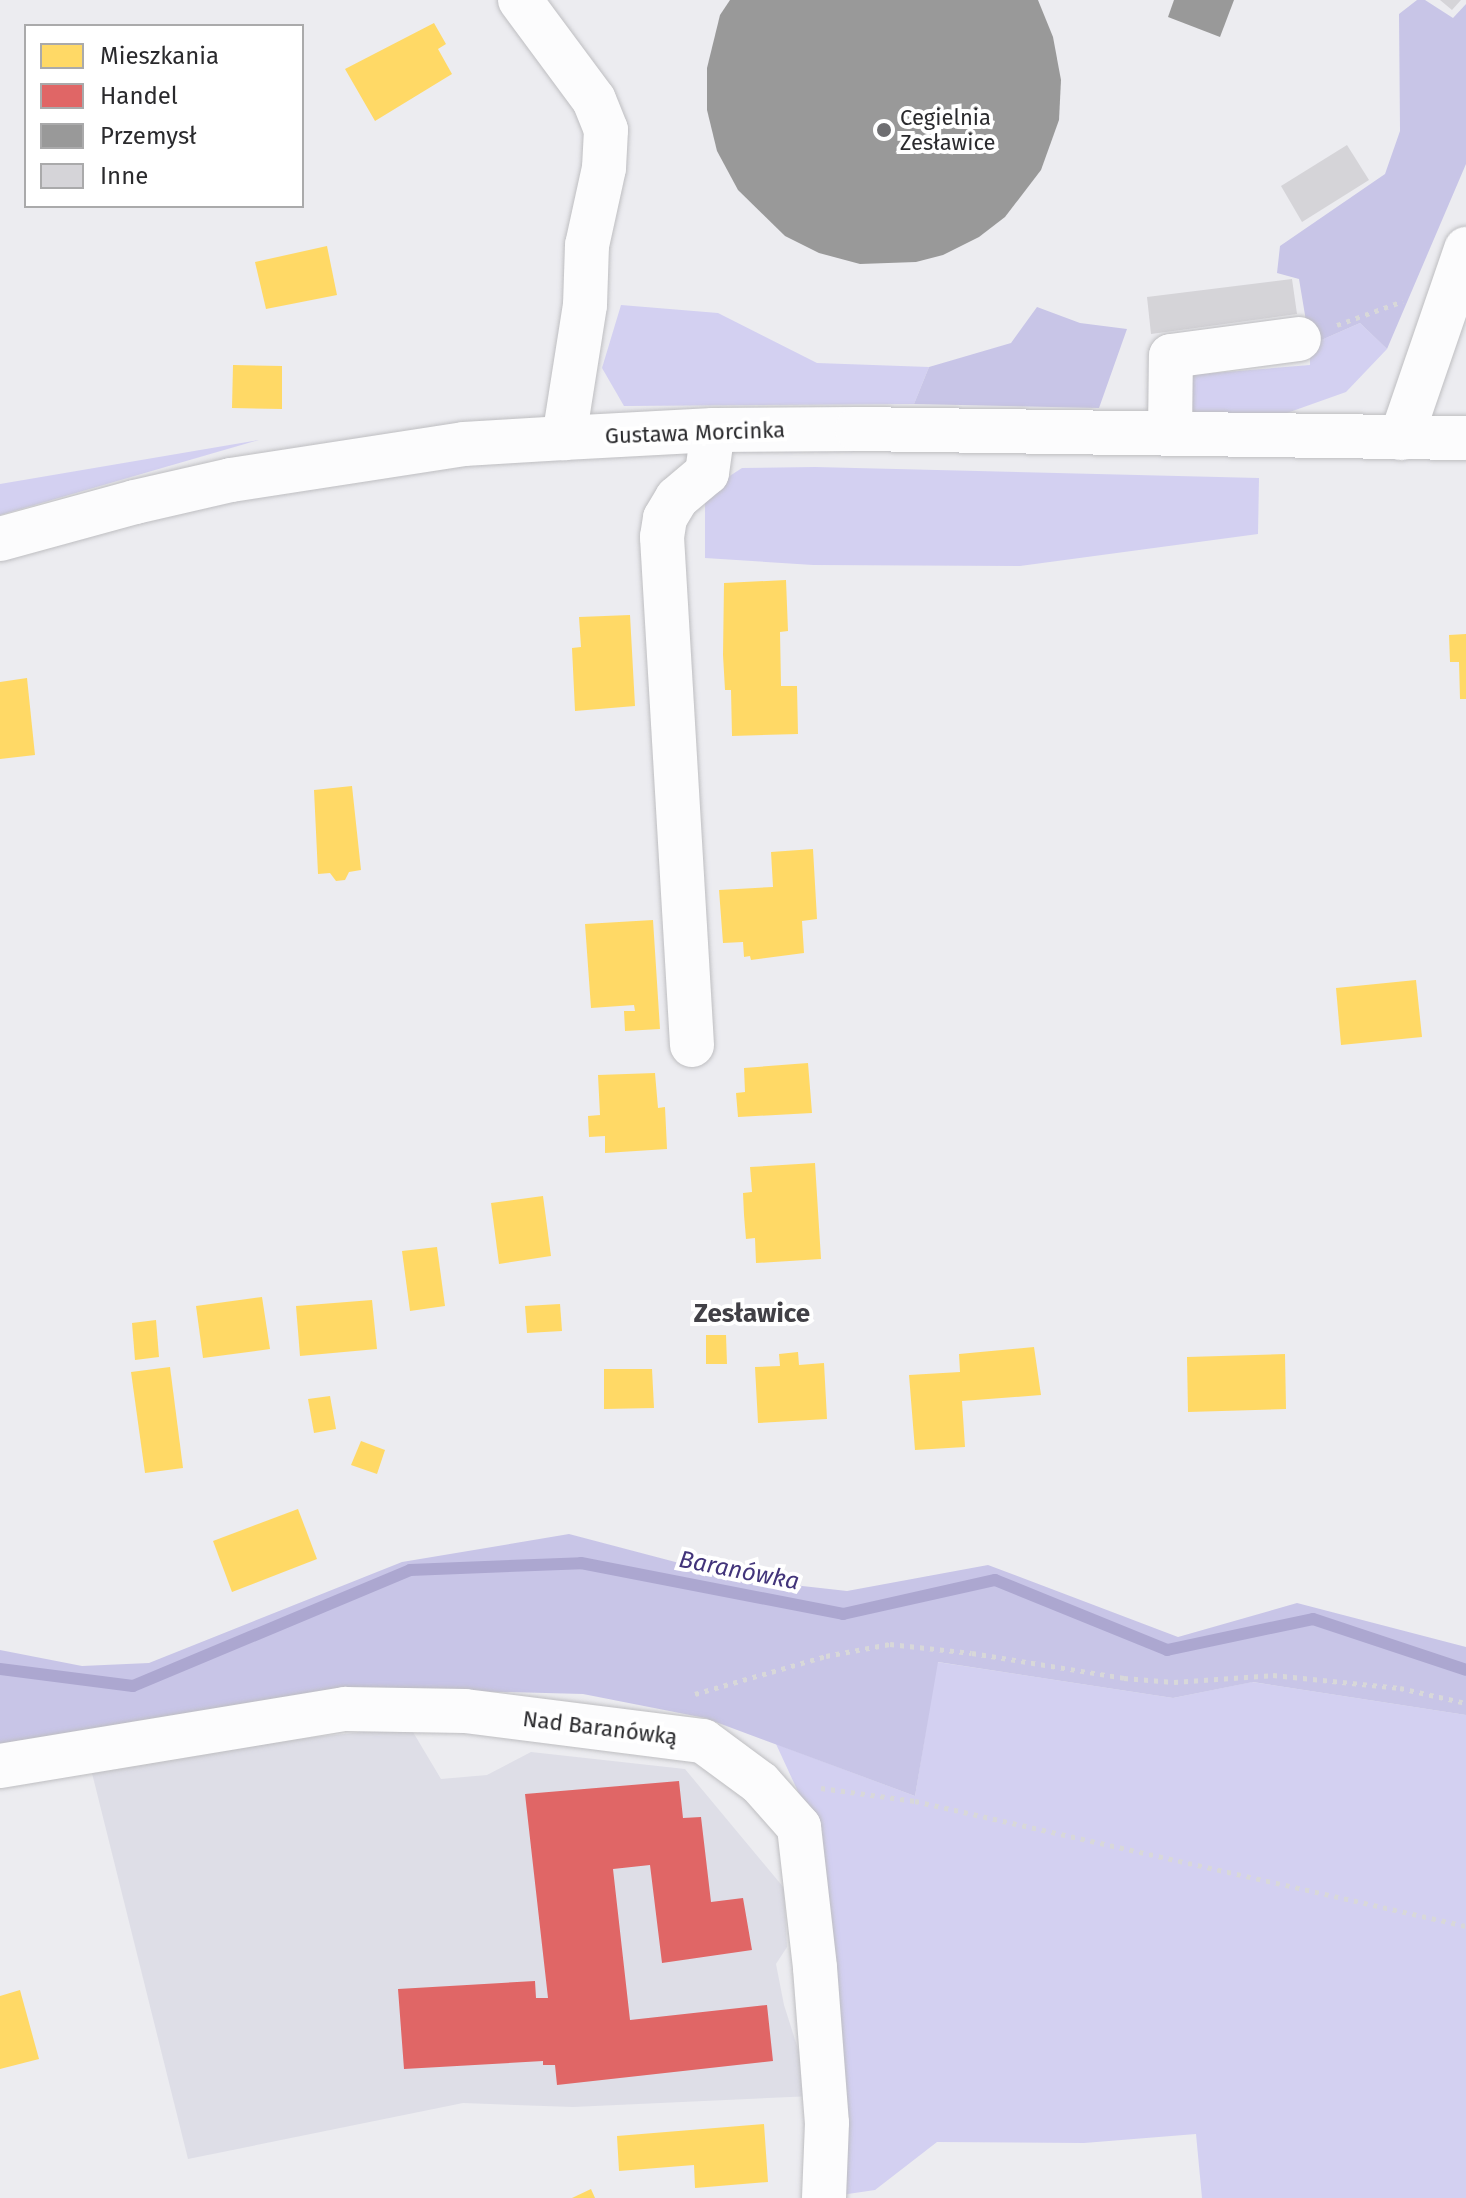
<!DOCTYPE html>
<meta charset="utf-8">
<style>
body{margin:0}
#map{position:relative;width:1466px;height:2198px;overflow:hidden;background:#ececf0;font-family:"Fira Sans",sans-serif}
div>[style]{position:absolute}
.built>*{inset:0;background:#dedee7}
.green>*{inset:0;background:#d3d0f1}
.forest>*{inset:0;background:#c8c5e7}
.homes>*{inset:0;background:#ffd966}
.shops>*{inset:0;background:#e06666}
.industry>*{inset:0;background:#999}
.stream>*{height:12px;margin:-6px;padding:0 6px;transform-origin:6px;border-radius:6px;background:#aca7d0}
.building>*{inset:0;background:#d5d4d8}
.path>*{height:5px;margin-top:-2.5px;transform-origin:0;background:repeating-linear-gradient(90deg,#d8d8d9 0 4px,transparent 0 10px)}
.roads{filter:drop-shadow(0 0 2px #bebec1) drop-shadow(0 0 2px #bebec1)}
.minor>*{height:44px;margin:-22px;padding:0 22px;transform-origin:22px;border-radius:22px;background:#fcfcfd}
.dots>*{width:22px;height:22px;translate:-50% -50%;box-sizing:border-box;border:4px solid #fff;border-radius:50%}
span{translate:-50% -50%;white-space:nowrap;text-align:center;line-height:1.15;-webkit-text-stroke:8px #fff;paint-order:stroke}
.poi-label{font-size:22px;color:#2a2a2d}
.left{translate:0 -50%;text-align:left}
.street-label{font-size:22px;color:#2a2a2d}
.water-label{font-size:24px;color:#42347a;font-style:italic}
.quarter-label{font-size:26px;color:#414046;font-weight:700}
.legend{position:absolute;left:24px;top:24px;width:280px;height:184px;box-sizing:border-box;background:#fff;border:2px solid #aaaaab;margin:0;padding:10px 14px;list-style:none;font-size:24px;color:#2a2a2d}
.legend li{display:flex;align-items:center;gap:16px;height:40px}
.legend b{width:40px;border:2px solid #aaaaab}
</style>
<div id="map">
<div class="built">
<i style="clip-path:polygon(410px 1727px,441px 1779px,487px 1775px,531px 1752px,685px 1769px,784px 1888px,787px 1947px,776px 1964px,784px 2005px,813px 2096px,573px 2107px,463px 2103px,188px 2159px,89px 1761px)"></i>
</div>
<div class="green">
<i style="clip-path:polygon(621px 305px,718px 313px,817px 363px,929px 367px,914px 404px,624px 406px,602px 368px)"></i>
<i style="clip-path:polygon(1360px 323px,1387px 349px,1346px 392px,1287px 413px,1195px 413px,1180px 397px,1189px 375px,1310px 365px,1310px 345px)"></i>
<i style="clip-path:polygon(259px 440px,0 515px,0 484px)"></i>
<i style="clip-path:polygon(815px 467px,1259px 478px,1258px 534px,1020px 566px,813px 565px,705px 558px,705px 492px,742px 468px)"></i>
<i style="clip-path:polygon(937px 1662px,1173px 1698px,1252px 1682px,1466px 1715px,1466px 2198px,1202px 2198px,1196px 2134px,1084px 2143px,937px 2142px,875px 2190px,841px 2195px,813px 1824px,776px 1744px,915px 1796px)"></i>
</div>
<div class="forest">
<i style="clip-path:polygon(1417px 0,1425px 0,1453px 18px,1466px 4px,1466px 164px,1387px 349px,1360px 323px,1310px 345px,1299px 279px,1277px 273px,1280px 246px,1385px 174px,1400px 131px,1399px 14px)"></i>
<i style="clip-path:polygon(1037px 307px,1080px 323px,1127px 329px,1099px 408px,914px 404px,929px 367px,1011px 343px)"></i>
<i style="clip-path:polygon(569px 1534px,740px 1579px,847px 1591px,988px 1565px,1178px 1637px,1297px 1603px,1466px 1647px,1466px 1715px,1253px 1682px,1173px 1698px,938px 1662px,915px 1796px,705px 1718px,583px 1694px,345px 1688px,0 1746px,0 1650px,82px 1666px,149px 1663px,402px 1562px)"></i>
</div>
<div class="homes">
<i style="clip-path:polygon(434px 23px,446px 44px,438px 49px,452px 74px,375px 121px,345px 69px)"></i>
<i style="clip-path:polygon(327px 246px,337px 295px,266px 309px,255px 262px)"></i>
<i style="clip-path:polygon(233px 365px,282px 366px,282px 409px,232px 408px)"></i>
<i style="clip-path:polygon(786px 580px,788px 631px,780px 632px,781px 686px,797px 686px,798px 734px,732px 736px,731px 690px,725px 690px,723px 655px,724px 583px)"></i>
<i style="clip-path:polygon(630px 615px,635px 706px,575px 711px,572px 648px,581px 647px,579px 617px)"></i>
<i style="clip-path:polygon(1466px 634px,1466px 699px,1460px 699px,1459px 662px,1450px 662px,1449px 635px)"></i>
<i style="clip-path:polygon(27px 678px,35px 755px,0 759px,0 682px)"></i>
<i style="clip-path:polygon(352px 786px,361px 870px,349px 872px,345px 880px,336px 881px,330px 873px,318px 874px,314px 790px)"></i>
<i style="clip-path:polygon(813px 849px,817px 919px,802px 921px,804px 953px,751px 960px,750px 956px,744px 957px,743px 942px,723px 943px,719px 890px,773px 887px,771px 852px)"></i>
<i style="clip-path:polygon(653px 920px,660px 1029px,625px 1031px,624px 1011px,635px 1011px,634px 1005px,591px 1008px,585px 924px)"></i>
<i style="clip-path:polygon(1416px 980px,1422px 1037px,1341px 1045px,1336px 988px)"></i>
<i style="clip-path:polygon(808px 1063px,812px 1113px,738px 1117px,736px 1093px,745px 1092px,744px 1068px)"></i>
<i style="clip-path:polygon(655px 1073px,658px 1108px,665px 1107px,667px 1149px,605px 1153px,605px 1136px,589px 1137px,588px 1116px,600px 1115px,598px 1075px)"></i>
<i style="clip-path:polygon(815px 1163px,821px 1259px,756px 1263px,755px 1238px,746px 1239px,744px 1215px,743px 1193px,752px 1192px,750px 1167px)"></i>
<i style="clip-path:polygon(543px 1196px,551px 1256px,499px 1264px,491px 1203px)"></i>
<i style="clip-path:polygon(437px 1247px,445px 1306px,410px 1311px,402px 1251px)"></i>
<i style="clip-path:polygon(262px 1297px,270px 1349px,203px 1358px,196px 1306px)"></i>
<i style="clip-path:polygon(372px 1300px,377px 1349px,300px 1356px,296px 1306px)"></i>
<i style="clip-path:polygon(560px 1304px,562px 1331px,527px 1333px,525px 1306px)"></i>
<i style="clip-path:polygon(156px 1320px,159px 1357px,135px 1360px,132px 1323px)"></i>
<i style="clip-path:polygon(706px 1335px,726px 1335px,727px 1364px,706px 1364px)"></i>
<i style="clip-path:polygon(1034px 1347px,1041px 1395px,962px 1401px,965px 1447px,915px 1450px,909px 1375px,960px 1372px,959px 1354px)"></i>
<i style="clip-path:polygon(798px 1352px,799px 1365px,824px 1363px,827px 1419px,758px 1423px,755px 1367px,780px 1366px,779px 1354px)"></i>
<i style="clip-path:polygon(1285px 1354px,1286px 1409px,1188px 1412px,1187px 1357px)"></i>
<i style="clip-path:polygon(170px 1367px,183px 1468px,145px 1473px,131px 1372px)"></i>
<i style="clip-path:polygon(604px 1369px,652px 1369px,654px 1408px,604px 1409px)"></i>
<i style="clip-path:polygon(330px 1396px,336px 1429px,314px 1433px,308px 1399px)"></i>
<i style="clip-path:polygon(361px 1441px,385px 1450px,377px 1474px,351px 1465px)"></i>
<i style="clip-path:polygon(298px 1509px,317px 1559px,232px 1592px,213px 1541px)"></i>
<i style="clip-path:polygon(20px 1990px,39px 2059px,0 2069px,0 1996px)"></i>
<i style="clip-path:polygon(764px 2124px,768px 2182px,695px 2188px,694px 2165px,619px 2171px,617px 2136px)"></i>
<i style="clip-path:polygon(591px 2189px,595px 2198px,572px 2198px)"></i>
</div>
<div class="shops">
<i style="clip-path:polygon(679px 1781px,683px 1818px,701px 1817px,711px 1902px,743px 1898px,752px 1950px,662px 1963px,650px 1865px,613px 1869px,630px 2020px,767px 2005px,773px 2061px,557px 2085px,555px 2065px,543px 2065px,543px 2061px,404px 2069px,398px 1989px,535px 1981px,536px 1998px,548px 1998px,525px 1794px)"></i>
</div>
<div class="industry">
<i style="clip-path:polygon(730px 0,1038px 0,1053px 37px,1061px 80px,1059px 120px,1041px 170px,1005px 217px,979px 237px,943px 255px,916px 262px,860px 264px,819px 253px,785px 236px,738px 190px,717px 151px,707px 110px,707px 68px,720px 15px)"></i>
<i style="clip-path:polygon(1174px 0,1234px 0,1220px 37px,1168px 17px)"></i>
</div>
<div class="stream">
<i style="left:0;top:1669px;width:134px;rotate:7.3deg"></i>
<i style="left:133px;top:1686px;width:300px;rotate:-22.7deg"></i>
<i style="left:410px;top:1570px;width:171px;rotate:-2.3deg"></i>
<i style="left:581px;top:1563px;width:267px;rotate:11deg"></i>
<i style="left:843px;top:1614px;width:156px;rotate:-12.6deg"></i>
<i style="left:995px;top:1580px;width:186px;rotate:22.1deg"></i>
<i style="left:1167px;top:1650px;width:149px;rotate:-12deg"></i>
<i style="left:1313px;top:1619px;width:161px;rotate:18.4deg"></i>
</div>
<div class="building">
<i style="clip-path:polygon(1440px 0,1461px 0,1452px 10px)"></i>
<i style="clip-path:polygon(1347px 145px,1369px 180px,1302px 222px,1281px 186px)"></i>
<i style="clip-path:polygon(1292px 279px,1297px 314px,1151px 334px,1147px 297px)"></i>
</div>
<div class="path">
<i style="left:1337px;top:325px;width:70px;rotate:-20deg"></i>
<i style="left:695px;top:1694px;width:136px;rotate:-16.2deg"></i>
<i style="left:826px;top:1656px;width:65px;rotate:-10.6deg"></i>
<i style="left:890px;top:1644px;width:82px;rotate:6.3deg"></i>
<i style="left:972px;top:1653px;width:154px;rotate:9.3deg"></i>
<i style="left:1124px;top:1678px;width:50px;rotate:4.6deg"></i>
<i style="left:1174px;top:1682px;width:99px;rotate:-4deg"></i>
<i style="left:1273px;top:1675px;width:128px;rotate:5.8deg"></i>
<i style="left:1400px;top:1688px;width:68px;rotate:12.8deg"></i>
<i style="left:821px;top:1788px;width:95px;rotate:7.9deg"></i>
<i style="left:915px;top:1801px;width:565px;rotate:12.78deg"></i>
</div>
<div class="roads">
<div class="minor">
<i style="left:520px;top:0;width:124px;rotate:53.5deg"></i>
<i style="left:594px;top:100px;width:32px;rotate:68deg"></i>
<i style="left:606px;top:130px;width:38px;rotate:93deg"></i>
<i style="left:604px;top:168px;width:79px;rotate:102.4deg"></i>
<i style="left:587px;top:245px;width:60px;rotate:91.9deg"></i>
<i style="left:585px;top:305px;width:135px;rotate:99deg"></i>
<i style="left:1170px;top:433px;width:77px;rotate:-89.3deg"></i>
<i style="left:1171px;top:356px;width:129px;rotate:-7.6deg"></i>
<i style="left:1401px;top:438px;width:200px;rotate:-71deg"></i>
<i style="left:0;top:539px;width:140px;rotate:-15.3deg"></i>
<i style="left:135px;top:502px;width:98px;rotate:-12.9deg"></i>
<i style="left:231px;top:480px;width:236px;rotate:-8.8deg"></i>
<i style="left:464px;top:444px;width:100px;rotate:-3.4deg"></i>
<i style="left:564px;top:438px;width:149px;rotate:-3.1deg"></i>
<i style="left:713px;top:430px;width:144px;rotate:-0.4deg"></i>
<i style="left:857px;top:429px;width:609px;rotate:0.85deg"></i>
<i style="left:692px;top:1045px;width:509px;rotate:-93.38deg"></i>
<i style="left:662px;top:537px;width:19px;rotate:-81deg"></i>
<i style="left:665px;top:518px;width:23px;rotate:-59deg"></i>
<i style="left:677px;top:498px;width:39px;rotate:-40deg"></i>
<i style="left:707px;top:473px;width:43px;rotate:-82.1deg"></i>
<i style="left:0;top:1766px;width:350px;rotate:-9.4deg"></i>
<i style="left:345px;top:1709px;width:120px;rotate:1deg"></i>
<i style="left:465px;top:1711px;width:240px;rotate:7.2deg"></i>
<i style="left:703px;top:1741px;width:71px;rotate:36.4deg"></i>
<i style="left:760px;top:1783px;width:59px;rotate:48.4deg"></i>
<i style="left:799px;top:1827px;width:142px;rotate:83.5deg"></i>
<i style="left:815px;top:1968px;width:155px;rotate:85.6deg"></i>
<i style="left:827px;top:2123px;width:75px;rotate:92.3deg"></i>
</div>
</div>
<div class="dots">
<i style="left:884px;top:130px;background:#6e6e71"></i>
</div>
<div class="poi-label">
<span class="left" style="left:900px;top:130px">Cegielnia<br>Zesławice</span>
</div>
<div class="street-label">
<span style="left:695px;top:433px;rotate:-2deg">Gustawa Morcinka</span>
<span style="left:600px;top:1728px;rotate:7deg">Nad Baranówką</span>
</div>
<div class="water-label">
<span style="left:739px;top:1571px;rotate:11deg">Baranówka</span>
</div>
<div class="quarter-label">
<span style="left:752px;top:1314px">Zesławice</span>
</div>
<ul class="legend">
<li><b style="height:22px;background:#ffd966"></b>Mieszkania</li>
<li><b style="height:22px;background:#e06666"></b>Handel</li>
<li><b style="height:22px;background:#999"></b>Przemysł</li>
<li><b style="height:22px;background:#d5d4d8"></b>Inne</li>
</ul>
</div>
